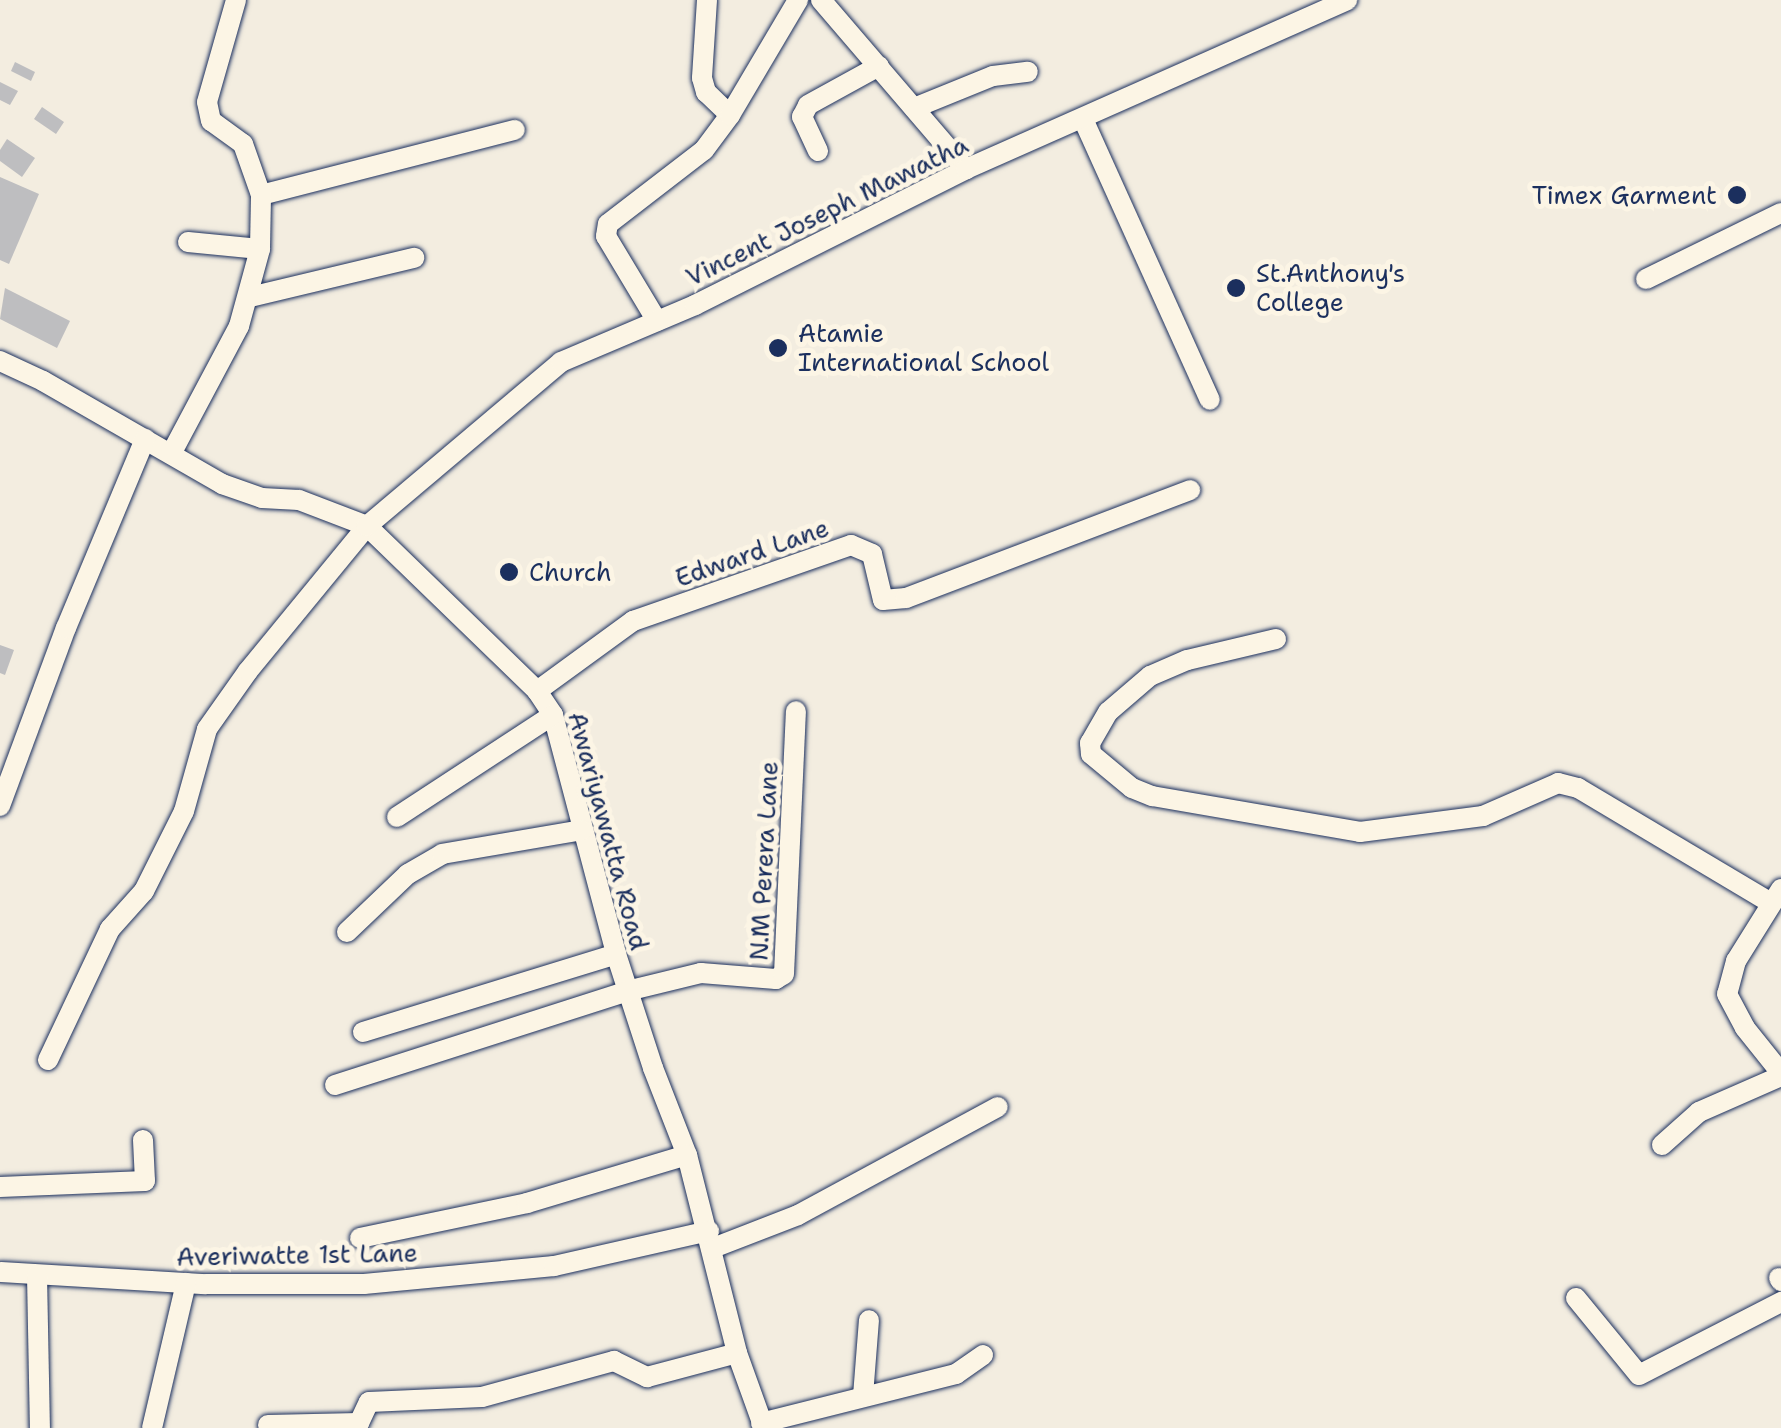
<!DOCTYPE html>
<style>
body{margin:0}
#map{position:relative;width:1781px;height:1428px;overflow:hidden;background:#f3ede0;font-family:"Shantell Sans",sans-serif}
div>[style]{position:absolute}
.building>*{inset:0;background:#bebec0}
.roads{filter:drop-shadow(0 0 2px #1b2f5e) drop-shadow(0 0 2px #1b2f5e)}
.minor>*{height:20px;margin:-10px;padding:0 10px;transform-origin:10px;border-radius:10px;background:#fcf5e5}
.dots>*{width:28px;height:28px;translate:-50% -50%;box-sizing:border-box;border:5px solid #fcf5e5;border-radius:50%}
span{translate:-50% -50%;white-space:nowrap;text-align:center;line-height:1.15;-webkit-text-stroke:10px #fcf5e5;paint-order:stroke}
.poi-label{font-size:25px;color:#1b2f5e}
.right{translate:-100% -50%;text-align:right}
.left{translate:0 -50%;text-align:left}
.street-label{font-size:25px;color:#1b2f5e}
</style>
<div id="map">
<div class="building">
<i style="clip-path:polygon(15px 62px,35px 72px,31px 81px,11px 71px)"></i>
<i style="clip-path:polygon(0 82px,18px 91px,10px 105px,0 100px)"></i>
<i style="clip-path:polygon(42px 107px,64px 122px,56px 134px,34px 119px)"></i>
<i style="clip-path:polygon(7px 139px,35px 158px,22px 177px,0 161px,0 150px)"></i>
<i style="clip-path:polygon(0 177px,39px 194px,9px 264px,0 260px)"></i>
<i style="clip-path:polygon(5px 288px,70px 321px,57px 348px,0 319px)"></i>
<i style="clip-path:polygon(0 645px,14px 650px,5px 675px,0 673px)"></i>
</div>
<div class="roads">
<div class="minor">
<i style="left:707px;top:0;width:78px;rotate:93.7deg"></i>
<i style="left:702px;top:78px;width:15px;rotate:74deg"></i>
<i style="left:706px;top:92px;width:33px;rotate:44deg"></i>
<i style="left:821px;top:0;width:223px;rotate:49.4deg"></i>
<i style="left:914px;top:108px;width:85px;rotate:-22.1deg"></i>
<i style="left:993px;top:76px;width:35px;rotate:-7deg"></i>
<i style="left:1083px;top:119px;width:308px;rotate:65.7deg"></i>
<i style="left:818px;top:151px;width:38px;rotate:-115deg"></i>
<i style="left:802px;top:117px;width:13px;rotate:-63deg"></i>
<i style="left:808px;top:105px;width:81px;rotate:-28.8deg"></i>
<i style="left:261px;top:195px;width:262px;rotate:-14.4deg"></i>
<i style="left:188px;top:242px;width:72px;rotate:5.6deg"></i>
<i style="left:1646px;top:279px;width:150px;rotate:-26.1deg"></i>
<i style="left:250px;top:297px;width:169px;rotate:-13.4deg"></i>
<i style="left:657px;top:321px;width:99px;rotate:-121deg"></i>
<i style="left:606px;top:236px;width:12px;rotate:-81deg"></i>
<i style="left:608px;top:224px;width:121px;rotate:-37.6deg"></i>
<i style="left:704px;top:150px;width:44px;rotate:-53.4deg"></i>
<i style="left:730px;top:115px;width:134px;rotate:-59.4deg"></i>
<i style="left:0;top:361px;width:47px;rotate:24.9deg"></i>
<i style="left:43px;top:381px;width:207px;rotate:29.9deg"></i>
<i style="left:222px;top:484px;width:42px;rotate:19.3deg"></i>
<i style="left:262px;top:498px;width:37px;rotate:3deg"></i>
<i style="left:299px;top:500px;width:73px;rotate:20.9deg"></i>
<i style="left:367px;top:526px;width:237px;rotate:44.1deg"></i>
<i style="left:537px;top:691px;width:29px;rotate:56deg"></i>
<i style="left:553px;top:715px;width:247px;rotate:75.2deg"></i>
<i style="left:616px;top:954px;width:120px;rotate:72deg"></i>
<i style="left:653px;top:1068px;width:93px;rotate:68.7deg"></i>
<i style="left:687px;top:1155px;width:204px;rotate:75.8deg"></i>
<i style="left:737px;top:1353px;width:80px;rotate:70.2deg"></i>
<i style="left:171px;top:454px;width:145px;rotate:-62deg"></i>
<i style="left:239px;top:326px;width:80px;rotate:-74.7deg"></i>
<i style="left:260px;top:249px;width:54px;rotate:-88.9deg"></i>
<i style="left:261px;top:195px;width:54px;rotate:-109.4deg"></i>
<i style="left:243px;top:144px;width:39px;rotate:-144deg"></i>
<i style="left:211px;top:121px;width:19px;rotate:-102deg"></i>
<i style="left:207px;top:102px;width:106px;rotate:-74.1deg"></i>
<i style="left:1276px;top:639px;width:91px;rotate:166.7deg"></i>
<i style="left:1187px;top:660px;width:40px;rotate:156.6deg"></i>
<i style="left:1150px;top:676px;width:55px;rotate:139.4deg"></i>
<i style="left:1108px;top:712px;width:36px;rotate:120deg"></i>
<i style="left:1090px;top:743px;width:11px;rotate:85deg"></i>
<i style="left:1091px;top:754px;width:53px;rotate:39.7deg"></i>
<i style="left:1132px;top:788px;width:22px;rotate:22deg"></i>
<i style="left:1152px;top:796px;width:211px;rotate:9.8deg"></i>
<i style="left:1360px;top:832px;width:124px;rotate:-7.4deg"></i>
<i style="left:1483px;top:816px;width:82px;rotate:-23.7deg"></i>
<i style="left:1558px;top:783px;width:21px;rotate:14deg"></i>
<i style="left:1578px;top:788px;width:225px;rotate:30.8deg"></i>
<i style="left:537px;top:691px;width:119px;rotate:-36.1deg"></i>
<i style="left:633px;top:621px;width:231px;rotate:-19.2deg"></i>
<i style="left:851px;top:545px;width:23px;rotate:23deg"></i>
<i style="left:872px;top:554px;width:47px;rotate:76.6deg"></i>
<i style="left:883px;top:600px;width:23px;rotate:-5deg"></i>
<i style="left:906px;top:598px;width:304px;rotate:-20.8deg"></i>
<i style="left:0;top:806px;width:190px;rotate:-69.7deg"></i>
<i style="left:66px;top:628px;width:205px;rotate:-67.3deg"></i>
<i style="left:397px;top:817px;width:186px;rotate:-33.2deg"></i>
<i style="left:1781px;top:889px;width:85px;rotate:122deg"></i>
<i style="left:1736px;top:961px;width:34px;rotate:105deg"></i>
<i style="left:1727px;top:994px;width:38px;rotate:62deg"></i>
<i style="left:1745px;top:1028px;width:58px;rotate:51.3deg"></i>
<i style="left:347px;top:932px;width:84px;rotate:-43.6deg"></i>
<i style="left:408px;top:874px;width:39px;rotate:-30deg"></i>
<i style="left:442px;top:854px;width:142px;rotate:-9.7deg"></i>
<i style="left:363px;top:1032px;width:265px;rotate:-17.1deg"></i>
<i style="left:48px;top:1060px;width:145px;rotate:-64.7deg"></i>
<i style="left:110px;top:929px;width:51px;rotate:-48.2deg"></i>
<i style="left:144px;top:891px;width:89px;rotate:-63.4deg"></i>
<i style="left:184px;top:811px;width:85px;rotate:-74.3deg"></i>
<i style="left:207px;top:729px;width:71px;rotate:-54.7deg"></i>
<i style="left:248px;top:671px;width:188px;rotate:-50.6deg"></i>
<i style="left:367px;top:526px;width:254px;rotate:-40.2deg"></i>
<i style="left:561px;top:362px;width:146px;rotate:-23deg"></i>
<i style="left:695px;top:305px;width:303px;rotate:-26.6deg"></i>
<i style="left:966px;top:169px;width:417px;rotate:-23.9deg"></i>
<i style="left:335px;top:1085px;width:307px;rotate:-17.8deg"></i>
<i style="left:627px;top:991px;width:76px;rotate:-13.7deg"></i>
<i style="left:701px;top:973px;width:75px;rotate:4.6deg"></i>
<i style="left:776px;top:979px;width:9px;rotate:-32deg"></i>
<i style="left:784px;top:974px;width:263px;rotate:-87.4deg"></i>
<i style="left:1662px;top:1145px;width:50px;rotate:-41.7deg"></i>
<i style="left:1699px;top:1112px;width:90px;rotate:-23.7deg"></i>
<i style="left:0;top:1187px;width:145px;rotate:-2.4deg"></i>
<i style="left:145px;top:1181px;width:41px;rotate:-92.8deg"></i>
<i style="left:360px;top:1238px;width:171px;rotate:-11.8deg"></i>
<i style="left:527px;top:1203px;width:167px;rotate:-16.7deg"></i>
<i style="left:713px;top:1248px;width:91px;rotate:-21.2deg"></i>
<i style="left:798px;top:1215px;width:227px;rotate:-28.4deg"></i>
<i style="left:1px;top:1272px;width:205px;rotate:3.4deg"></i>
<i style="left:206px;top:1284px;width:158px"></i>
<i style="left:364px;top:1284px;width:191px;rotate:-5.4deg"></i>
<i style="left:554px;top:1266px;width:159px;rotate:-12.7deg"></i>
<i style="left:37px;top:1275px;width:153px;rotate:88.9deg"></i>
<i style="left:1779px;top:1278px;width:4px;rotate:56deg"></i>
<i style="left:1576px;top:1298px;width:99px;rotate:50.7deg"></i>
<i style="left:1639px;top:1375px;width:160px;rotate:-27.2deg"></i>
<i style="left:863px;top:1396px;width:76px;rotate:-85.5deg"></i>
<i style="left:761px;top:1423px;width:201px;rotate:-14.1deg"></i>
<i style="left:956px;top:1374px;width:33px;rotate:-35deg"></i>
<i style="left:268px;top:1425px;width:91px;rotate:-1.3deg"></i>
<i style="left:359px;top:1423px;width:23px;rotate:-65deg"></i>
<i style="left:369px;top:1402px;width:113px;rotate:-2.5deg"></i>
<i style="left:482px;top:1397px;width:137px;rotate:-15.3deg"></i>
<i style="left:614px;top:1361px;width:37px;rotate:26deg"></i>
<i style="left:647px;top:1377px;width:93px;rotate:-14.9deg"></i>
<i style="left:152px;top:1428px;width:149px;rotate:-76.8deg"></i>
</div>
</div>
<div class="dots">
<i style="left:1737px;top:195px;background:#1b2f5e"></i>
<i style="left:1236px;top:288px;background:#1b2f5e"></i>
<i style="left:778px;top:348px;background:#1b2f5e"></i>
<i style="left:509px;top:572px;background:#1b2f5e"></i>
</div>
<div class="poi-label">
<span class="right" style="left:1717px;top:195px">Timex Garment</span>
<span class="left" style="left:1256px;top:288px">St.Anthony's<br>College</span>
<span class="left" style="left:798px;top:348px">Atamie<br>International School</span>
<span class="left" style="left:529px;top:572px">Church</span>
</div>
<div class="street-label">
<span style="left:827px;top:211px;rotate:-26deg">Vincent Joseph Mawatha</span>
<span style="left:752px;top:553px;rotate:-19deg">Edward Lane</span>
<span style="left:608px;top:831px;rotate:75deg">Awariyawatta Road</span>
<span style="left:764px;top:861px;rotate:-87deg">N.M Perera Lane</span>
<span style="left:297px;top:1255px;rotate:-1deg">Averiwatte 1st Lane</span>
</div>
</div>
